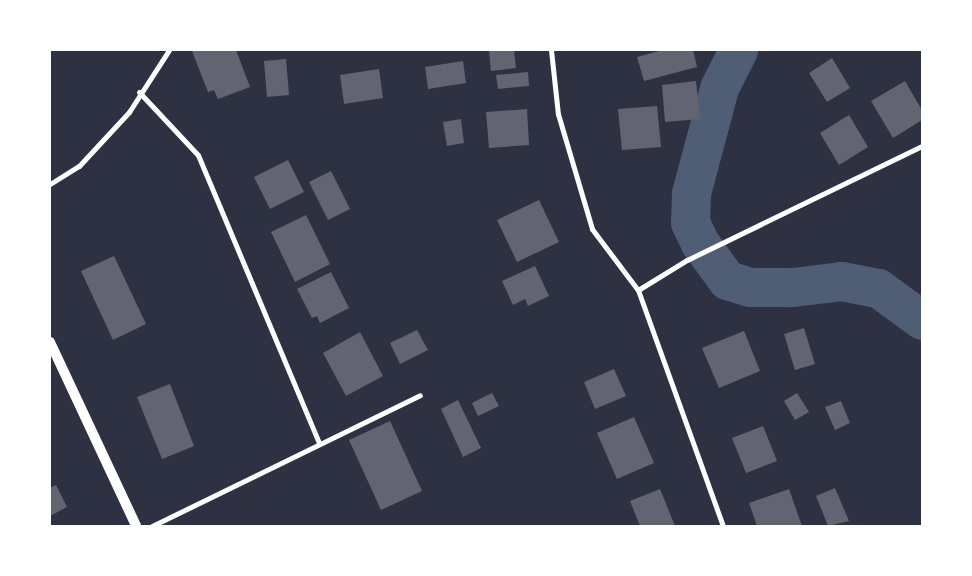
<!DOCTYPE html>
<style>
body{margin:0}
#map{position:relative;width:972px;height:576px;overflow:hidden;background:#2d3142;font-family:Roboto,sans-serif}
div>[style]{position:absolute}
.river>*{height:39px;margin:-19.5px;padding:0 19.5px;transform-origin:19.5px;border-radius:19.5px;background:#4f5d75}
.building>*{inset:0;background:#626471}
.minor>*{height:5px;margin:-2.5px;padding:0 2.5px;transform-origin:2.5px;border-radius:2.5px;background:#fff}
.secondary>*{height:10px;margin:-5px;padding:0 5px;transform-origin:5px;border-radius:5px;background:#fff}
span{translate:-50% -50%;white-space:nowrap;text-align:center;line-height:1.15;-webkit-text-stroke:4.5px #fff;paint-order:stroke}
.frame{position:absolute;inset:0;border:51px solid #fff;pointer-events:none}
</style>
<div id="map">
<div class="river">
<i style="left:738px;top:50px;width:42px;rotate:116.6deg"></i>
<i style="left:719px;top:88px;width:109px;rotate:104.9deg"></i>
<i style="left:691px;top:193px;width:29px;rotate:92deg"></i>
<i style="left:690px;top:222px;width:23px;rotate:65deg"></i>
<i style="left:700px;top:243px;width:46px;rotate:53.9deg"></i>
<i style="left:727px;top:280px;width:24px;rotate:17deg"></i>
<i style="left:750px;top:287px;width:43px"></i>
<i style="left:793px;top:287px;width:48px;rotate:-7.1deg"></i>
<i style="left:841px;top:281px;width:38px;rotate:11deg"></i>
<i style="left:878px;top:288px;width:54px;rotate:36deg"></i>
</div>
<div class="building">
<i style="clip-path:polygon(236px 50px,250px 87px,218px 99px,214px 90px,208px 92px,192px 51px)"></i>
<i style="clip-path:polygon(514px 50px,516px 68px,491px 71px,489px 51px)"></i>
<i style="clip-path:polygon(663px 50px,693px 50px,697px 67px,644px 81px,637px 57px)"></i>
<i style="clip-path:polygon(832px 58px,850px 88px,827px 102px,809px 73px)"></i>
<i style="clip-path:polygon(286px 59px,289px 95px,267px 97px,264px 61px)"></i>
<i style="clip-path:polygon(463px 61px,466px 83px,428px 89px,425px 67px)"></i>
<i style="clip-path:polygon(379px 69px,383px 98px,344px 104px,340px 75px)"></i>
<i style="clip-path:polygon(528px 72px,529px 86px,498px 89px,496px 75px)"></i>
<i style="clip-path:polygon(696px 81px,700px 119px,665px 122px,662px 85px)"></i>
<i style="clip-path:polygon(905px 81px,922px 110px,922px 120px,893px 138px,871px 101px)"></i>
<i style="clip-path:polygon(657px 106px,661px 147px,622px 150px,618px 109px)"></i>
<i style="clip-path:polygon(527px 109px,529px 145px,489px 148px,486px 112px)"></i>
<i style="clip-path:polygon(849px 115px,868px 147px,839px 165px,820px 133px)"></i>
<i style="clip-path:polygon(461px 119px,464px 143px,447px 146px,443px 122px)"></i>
<i style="clip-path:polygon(288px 160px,304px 192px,270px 209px,254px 177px)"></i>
<i style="clip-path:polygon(331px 171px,350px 209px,328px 220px,309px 182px)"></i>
<i style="clip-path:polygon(539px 200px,559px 242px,517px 262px,497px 220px)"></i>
<i style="clip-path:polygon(306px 215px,330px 264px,295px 282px,271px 232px)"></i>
<i style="clip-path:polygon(114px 256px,146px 324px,113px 340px,81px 271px)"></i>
<i style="clip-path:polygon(535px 266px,549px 296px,528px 306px,525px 299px,513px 305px,502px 281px)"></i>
<i style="clip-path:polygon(331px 272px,349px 308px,320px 323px,317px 316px,312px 318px,297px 289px)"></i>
<i style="clip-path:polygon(804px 328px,815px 364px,795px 370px,784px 334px)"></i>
<i style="clip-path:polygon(417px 330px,428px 350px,400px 364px,390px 343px)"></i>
<i style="clip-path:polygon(744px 331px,760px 371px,719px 388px,702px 348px)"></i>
<i style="clip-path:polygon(360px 332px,383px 376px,346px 396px,323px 353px)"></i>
<i style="clip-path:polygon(614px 369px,626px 396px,595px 409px,584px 382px)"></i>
<i style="clip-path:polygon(170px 384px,194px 446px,162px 459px,137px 397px)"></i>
<i style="clip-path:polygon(492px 393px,499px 406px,478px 416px,472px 403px)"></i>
<i style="clip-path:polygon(797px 393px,809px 412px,795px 420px,784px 401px)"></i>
<i style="clip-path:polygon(458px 400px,481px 448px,463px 457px,441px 409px)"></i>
<i style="clip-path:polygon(841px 401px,850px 423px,835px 430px,825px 407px)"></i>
<i style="clip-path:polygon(634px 417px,654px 463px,617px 479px,597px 433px)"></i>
<i style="clip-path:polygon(390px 421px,422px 491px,381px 510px,349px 440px)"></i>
<i style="clip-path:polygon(763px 426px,777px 461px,746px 473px,732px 438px)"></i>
<i style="clip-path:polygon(56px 485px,67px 507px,50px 516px,50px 488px)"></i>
<i style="clip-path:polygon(835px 488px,849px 521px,828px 526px,816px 496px)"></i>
<i style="clip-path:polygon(660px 489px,675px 526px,640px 526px,630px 501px)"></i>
<i style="clip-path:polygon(789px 489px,802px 526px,757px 526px,749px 503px)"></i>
</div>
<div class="minor">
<i style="left:551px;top:50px;width:64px;rotate:83.8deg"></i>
<i style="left:558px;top:114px;width:120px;rotate:73.5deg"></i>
<i style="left:592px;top:229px;width:76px;rotate:53deg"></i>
<i style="left:638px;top:290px;width:251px;rotate:70.2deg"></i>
<i style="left:139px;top:92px;width:86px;rotate:46.9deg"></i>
<i style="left:198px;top:155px;width:312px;rotate:67.2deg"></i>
<i style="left:50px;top:184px;width:34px;rotate:-32deg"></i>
<i style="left:79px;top:166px;width:74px;rotate:-47.2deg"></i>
<i style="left:129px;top:112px;width:74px;rotate:-57.2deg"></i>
<i style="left:638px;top:290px;width:57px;rotate:-31.5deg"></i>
<i style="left:687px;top:260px;width:261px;rotate:-25.9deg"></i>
<i style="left:152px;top:526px;width:298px;rotate:-26deg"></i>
</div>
<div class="secondary">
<i style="left:50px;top:342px;width:203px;rotate:64.9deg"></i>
</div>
<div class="frame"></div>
</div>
